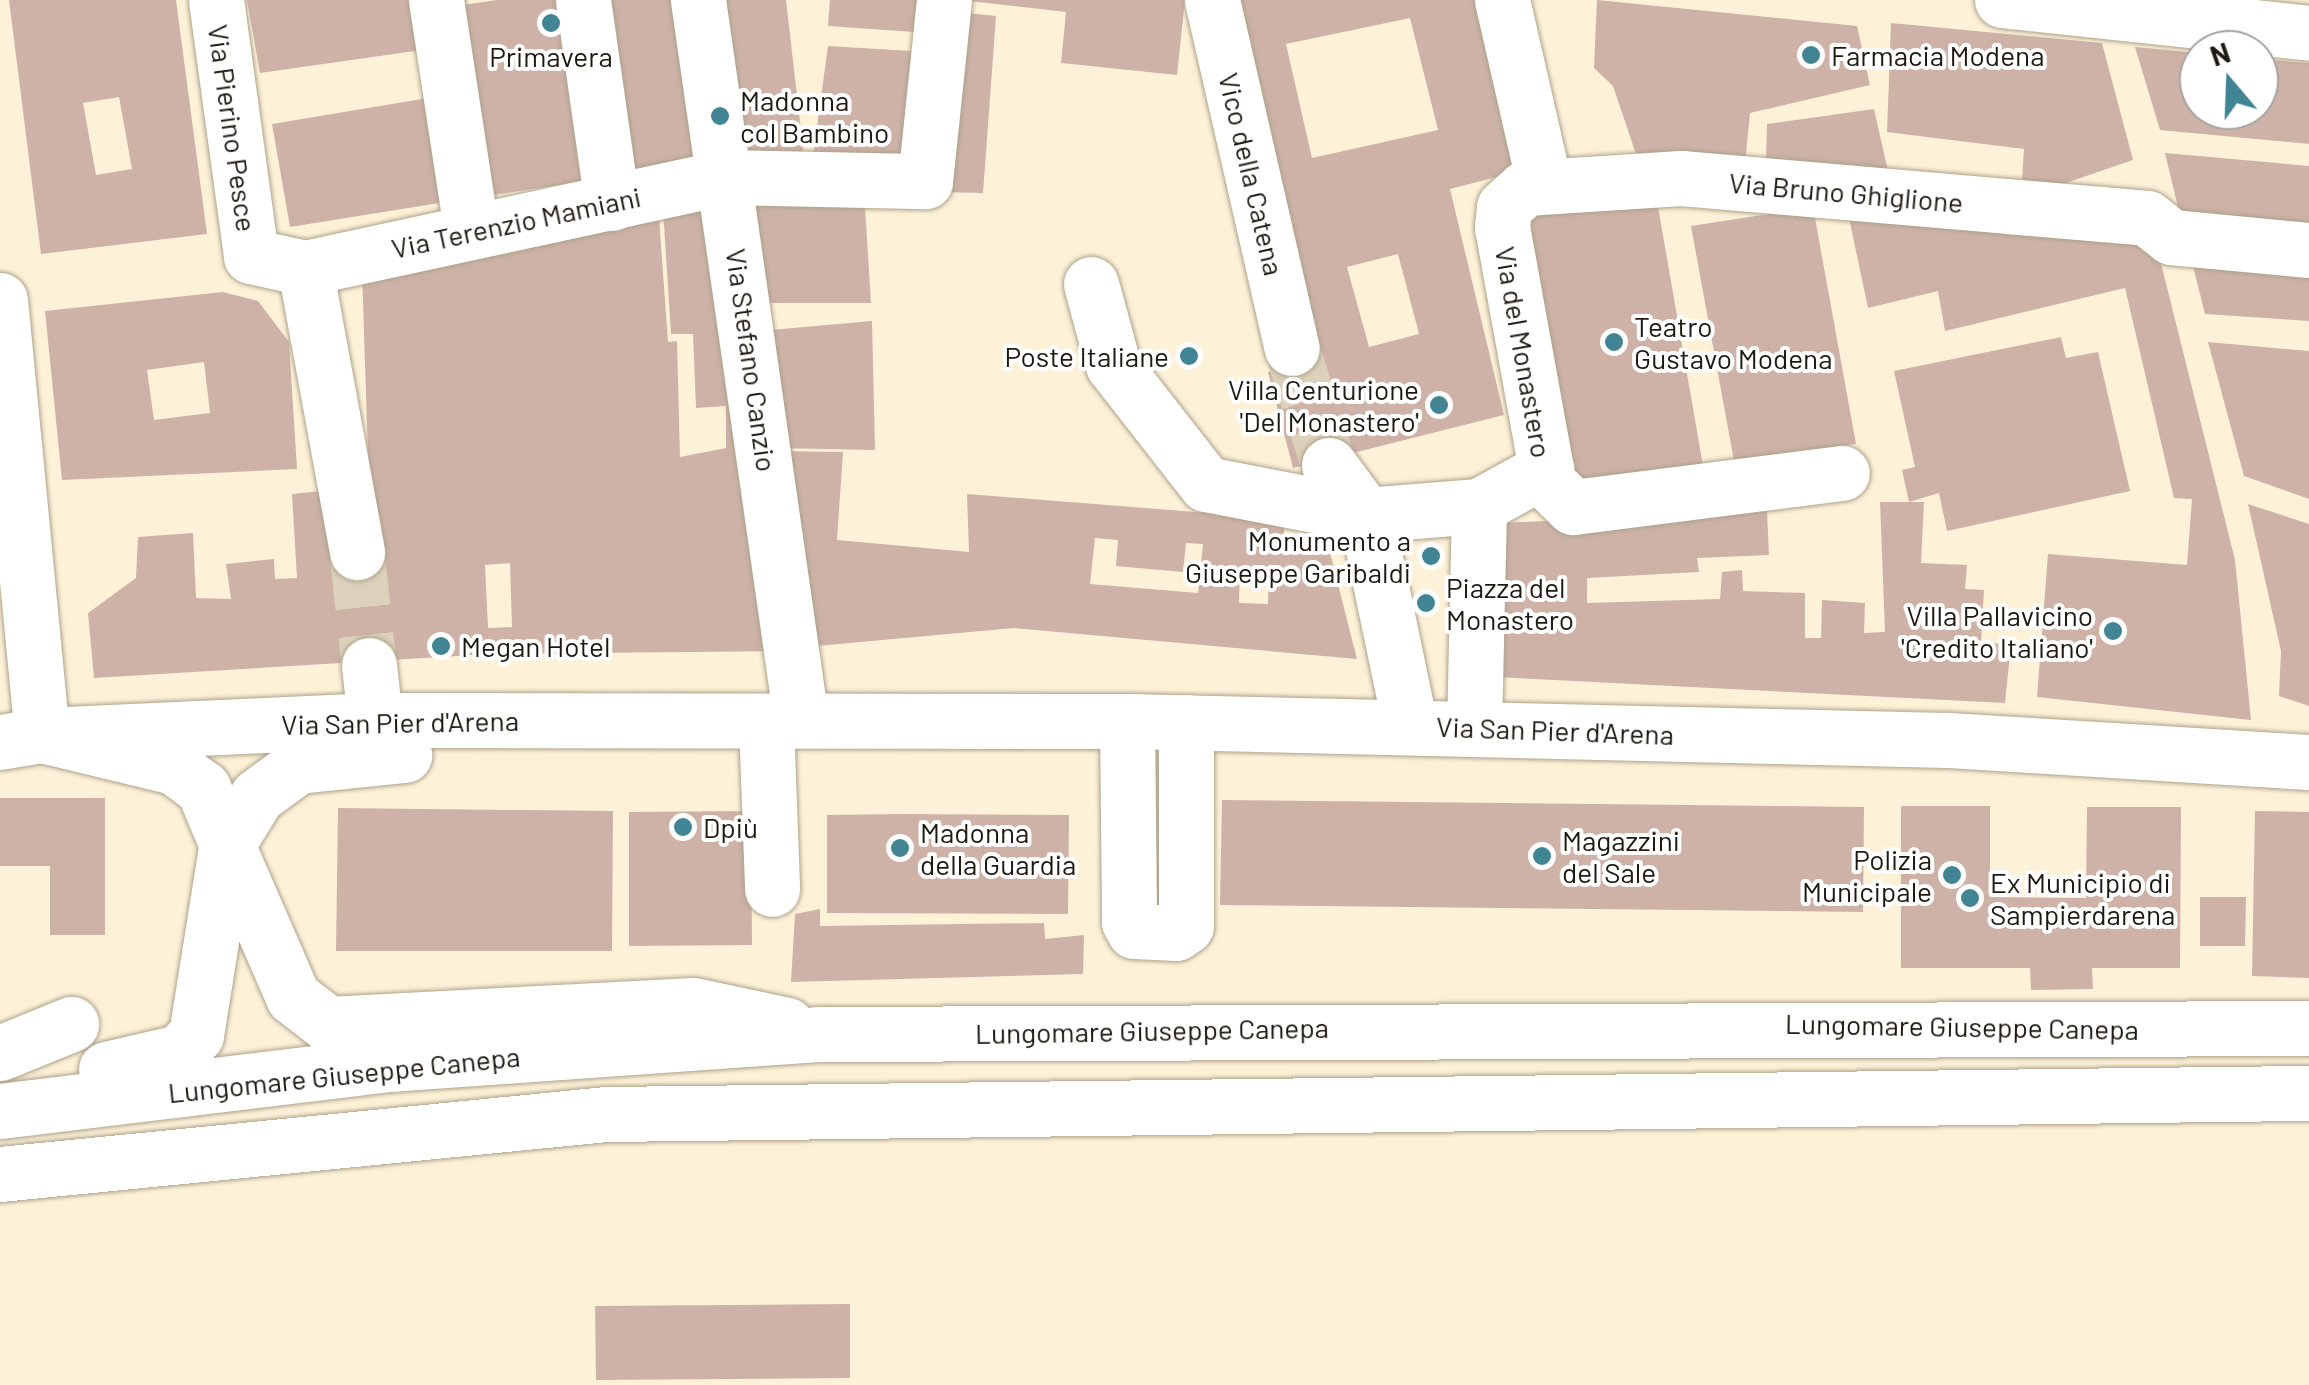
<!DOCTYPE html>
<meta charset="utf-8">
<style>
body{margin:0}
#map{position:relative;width:2309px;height:1385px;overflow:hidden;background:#fdf1d8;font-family:Barlow,sans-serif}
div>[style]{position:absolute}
.building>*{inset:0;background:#ceb2a8}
.minor-tunnel>*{height:55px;margin-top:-27.5px;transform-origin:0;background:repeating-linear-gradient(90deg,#dcd1ba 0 55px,transparent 0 83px)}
.roads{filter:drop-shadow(0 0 2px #ada28a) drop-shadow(0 0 2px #ada28a)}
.minor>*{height:55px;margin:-27.5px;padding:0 27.5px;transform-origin:27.5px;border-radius:27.5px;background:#fff}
.major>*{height:55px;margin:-27.5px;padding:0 27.5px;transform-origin:27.5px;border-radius:27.5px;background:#fff}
.highway>*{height:55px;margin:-27.5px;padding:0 27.5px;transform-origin:27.5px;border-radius:27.5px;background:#fff}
.dots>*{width:28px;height:28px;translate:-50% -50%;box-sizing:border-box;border:5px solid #fff;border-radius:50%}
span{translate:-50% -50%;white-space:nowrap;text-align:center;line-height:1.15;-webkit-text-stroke:8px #fff;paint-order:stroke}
.poi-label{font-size:28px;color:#1e1910}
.left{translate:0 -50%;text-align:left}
.right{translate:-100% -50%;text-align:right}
.street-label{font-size:28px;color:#1e1910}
.north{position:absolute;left:2179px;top:30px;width:100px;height:100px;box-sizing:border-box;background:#fff;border:2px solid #a5a39f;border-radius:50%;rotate:341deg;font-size:28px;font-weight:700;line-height:40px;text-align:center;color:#1e1910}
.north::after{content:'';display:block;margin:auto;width:35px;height:45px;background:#418494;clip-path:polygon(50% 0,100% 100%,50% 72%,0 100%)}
</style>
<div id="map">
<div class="building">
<i style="clip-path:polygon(evenodd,9px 0,176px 0,207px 234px,41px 254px,9px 0,119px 97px,132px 169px,96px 175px,83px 103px,119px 97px)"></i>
<i style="clip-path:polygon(247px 0,420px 0,429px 49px,260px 73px)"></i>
<i style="clip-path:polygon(497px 0,570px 0,598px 179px,480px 197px,455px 6px)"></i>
<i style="clip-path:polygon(602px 0,675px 0,699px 165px,627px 176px)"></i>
<i style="clip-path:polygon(706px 0,786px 0,805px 165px,736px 163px)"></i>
<i style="clip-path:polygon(830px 0,932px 0,929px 33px,828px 26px)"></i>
<i style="clip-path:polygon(960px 0,1185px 0,1177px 75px,1061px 63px,1066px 12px)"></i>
<i style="clip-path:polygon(evenodd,1221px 0,1476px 0,1520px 171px,1450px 189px,1504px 415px,1293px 468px,1268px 372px,1306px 361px,1221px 0,1410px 18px,1438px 130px,1312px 158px,1286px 44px,1410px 18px,1221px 0,1398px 254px,1419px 334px,1369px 347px,1347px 267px,1398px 254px)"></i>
<i style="clip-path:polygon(1597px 0,1857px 26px,1870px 85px,1750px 113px,1745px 165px,1636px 154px,1613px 86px,1594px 68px)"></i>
<i style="clip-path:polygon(957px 12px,996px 16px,983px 193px,937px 192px)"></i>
<i style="clip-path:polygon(1891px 23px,2102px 43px,2133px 160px,2057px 186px,2022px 181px,2024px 149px,1887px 132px)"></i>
<i style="clip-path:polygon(828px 46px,928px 52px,915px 165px,812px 164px)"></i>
<i style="clip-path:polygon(2135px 47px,2199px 53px,2199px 110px,2259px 110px,2259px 59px,2309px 63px,2309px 144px,2160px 130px)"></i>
<i style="clip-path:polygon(440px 96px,452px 201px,290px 227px,272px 124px)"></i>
<i style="clip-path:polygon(1874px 109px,1888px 171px,1766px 158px,1767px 124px)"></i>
<i style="clip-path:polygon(2165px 153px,2309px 166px,2309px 231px,2181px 220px)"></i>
<i style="clip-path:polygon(741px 188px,864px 191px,871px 303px,753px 303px)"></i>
<i style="clip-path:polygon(1656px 195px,1703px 466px,1572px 489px,1525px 218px)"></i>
<i style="clip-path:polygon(evenodd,725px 199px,779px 651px,490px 654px,94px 678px,88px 613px,136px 578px,138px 537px,193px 533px,196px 598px,231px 599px,226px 564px,274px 559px,275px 579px,297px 578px,292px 494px,341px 489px,371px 551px,362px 270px,659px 217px,668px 342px,677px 341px,680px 457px,726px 448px,726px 406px,696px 408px,693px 334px,671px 334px,663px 209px,725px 199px,510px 563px,512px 627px,488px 628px,485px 565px,510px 563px)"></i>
<i style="clip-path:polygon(1845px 199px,2152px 227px,2235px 560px,2251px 720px,2037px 697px,2048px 554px,2187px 565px,2192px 499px,2174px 498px,2125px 288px,1945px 331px,1938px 291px,1868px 308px)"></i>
<i style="clip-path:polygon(1813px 207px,1856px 444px,1734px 461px,1691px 226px)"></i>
<i style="clip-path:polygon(2188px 246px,2309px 255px,2309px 321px,2205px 314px)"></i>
<i style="clip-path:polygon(evenodd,223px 292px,258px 301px,289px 342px,297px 469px,62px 480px,45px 311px,223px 292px,204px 362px,210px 413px,154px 420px,147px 370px,204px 362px)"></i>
<i style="clip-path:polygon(872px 321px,875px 450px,773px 448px,760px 331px)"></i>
<i style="clip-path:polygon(2061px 337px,2066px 358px,2098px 352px,2130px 491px,1947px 531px,1939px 493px,1909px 502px,1902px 470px,1915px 467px,1894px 371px)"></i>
<i style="clip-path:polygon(2208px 342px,2309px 351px,2309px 499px,2244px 476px)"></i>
<i style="clip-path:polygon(evenodd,775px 451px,843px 452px,837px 540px,969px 552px,967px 494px,1285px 519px,1283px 545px,1327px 541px,1357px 659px,1014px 628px,806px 647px,775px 451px,1095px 538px,1118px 540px,1116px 566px,1183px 572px,1186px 543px,1203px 544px,1198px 593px,1090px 584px,1095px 538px,775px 451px,1240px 569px,1269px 570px,1268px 604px,1239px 603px,1240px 569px)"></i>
<i style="clip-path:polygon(1880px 502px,1924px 502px,1921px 563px,1967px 565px,1965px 589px,1984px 590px,1981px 643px,2011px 644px,2005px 703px,1497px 677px,1501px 523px,1767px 511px,1769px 555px,1697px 558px,1699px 572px,1587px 578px,1587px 603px,1720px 599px,1722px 572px,1742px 570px,1743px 591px,1805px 593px,1805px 638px,1821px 638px,1822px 600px,1865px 603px,1864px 633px,1885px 632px)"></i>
<i style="clip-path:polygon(2248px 504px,2309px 524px,2309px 706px,2279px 696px,2281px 651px)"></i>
<i style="clip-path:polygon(0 798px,105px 798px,105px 935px,50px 935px,50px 866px,0 866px)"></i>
<i style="clip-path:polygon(1222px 800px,1864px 807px,1863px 912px,1220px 905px)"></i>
<i style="clip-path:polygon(1901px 806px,1990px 806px,1990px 897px,2086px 898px,2087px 807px,2181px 807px,2180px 968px,2092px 968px,2093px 989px,2031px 990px,2030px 968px,1901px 968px)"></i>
<i style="clip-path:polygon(338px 808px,613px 811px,612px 951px,336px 951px)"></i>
<i style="clip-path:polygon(751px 811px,752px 945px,629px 946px,629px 812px)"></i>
<i style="clip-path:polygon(2255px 811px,2309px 812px,2309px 978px,2252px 976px)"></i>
<i style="clip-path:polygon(900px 814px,1069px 815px,1068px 914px,827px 913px,827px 815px)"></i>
<i style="clip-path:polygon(2200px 897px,2246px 897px,2245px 946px,2200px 946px)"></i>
<i style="clip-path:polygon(820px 909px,820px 926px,1044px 923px,1045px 939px,1084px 935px,1083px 974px,791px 982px,795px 914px)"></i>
<i style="clip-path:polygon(850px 1304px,850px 1378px,596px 1380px,595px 1306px)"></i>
</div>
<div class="minor-tunnel">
<i style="left:1292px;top:348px;width:123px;rotate:72.5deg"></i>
<i style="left:357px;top:552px;width:114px;rotate:83.9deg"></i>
</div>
<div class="roads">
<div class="minor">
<i style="left:216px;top:0;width:258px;rotate:82.2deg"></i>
<i style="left:251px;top:256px;width:55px;rotate:12.5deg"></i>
<i style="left:305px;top:268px;width:289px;rotate:79.6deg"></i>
<i style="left:436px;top:0;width:232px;rotate:81.3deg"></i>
<i style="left:583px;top:0;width:205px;rotate:81.9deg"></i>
<i style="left:698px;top:0;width:727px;rotate:81.86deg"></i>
<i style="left:801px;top:720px;width:35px;rotate:177deg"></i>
<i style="left:766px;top:722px;width:167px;rotate:87.9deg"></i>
<i style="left:1212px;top:0;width:357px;rotate:77.1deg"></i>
<i style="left:1502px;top:0;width:189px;rotate:77.1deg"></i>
<i style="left:2002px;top:0;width:309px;rotate:6.1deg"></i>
<i style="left:305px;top:268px;width:432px;rotate:-12.2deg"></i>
<i style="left:727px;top:177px;width:198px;rotate:1.2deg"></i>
<i style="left:925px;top:181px;width:182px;rotate:-84deg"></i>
<i style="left:1091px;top:284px;width:84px;rotate:74.8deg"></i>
<i style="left:1113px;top:365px;width:151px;rotate:52deg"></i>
<i style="left:1206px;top:484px;width:163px;rotate:11deg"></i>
<i style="left:1366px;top:515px;width:113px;rotate:-4.6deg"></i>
<i style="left:1479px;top:506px;width:77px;rotate:-28.9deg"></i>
<i style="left:1546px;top:469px;width:246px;rotate:-100.3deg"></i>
<i style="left:1502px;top:227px;width:20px;rotate:-84deg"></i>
<i style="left:1504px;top:207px;width:28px;rotate:-42deg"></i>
<i style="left:1525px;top:188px;width:156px;rotate:-3.7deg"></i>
<i style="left:1681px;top:178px;width:468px;rotate:4.9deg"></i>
<i style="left:2147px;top:218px;width:31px;rotate:38deg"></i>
<i style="left:2171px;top:237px;width:139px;rotate:5.4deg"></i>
<i style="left:1329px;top:465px;width:62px;rotate:53.5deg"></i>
<i style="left:1366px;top:515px;width:215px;rotate:78.2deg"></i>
<i style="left:1542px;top:477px;width:43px;rotate:44.1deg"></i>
<i style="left:1573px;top:507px;width:271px;rotate:-7.2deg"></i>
<i style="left:369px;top:665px;width:55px;rotate:83.8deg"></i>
<i style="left:1127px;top:721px;width:201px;rotate:89.4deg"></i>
<i style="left:1129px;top:922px;width:10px;rotate:61deg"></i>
<i style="left:1134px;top:931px;width:42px;rotate:2.7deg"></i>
<i style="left:1176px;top:933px;width:12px;rotate:-35deg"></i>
<i style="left:1186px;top:926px;width:204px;rotate:-90deg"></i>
<i style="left:1474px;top:729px;width:223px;rotate:-88.7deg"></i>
<i style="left:65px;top:734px;width:310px;rotate:-2.6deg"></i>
<i style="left:375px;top:720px;width:752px;rotate:0.08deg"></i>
<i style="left:1127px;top:721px;width:821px;rotate:1.33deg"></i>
<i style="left:1948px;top:740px;width:362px;rotate:3.5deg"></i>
<i style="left:227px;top:845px;width:57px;rotate:-58.5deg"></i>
<i style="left:257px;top:796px;width:51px;rotate:-36.2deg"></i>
<i style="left:298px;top:766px;width:107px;rotate:-5.9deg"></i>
<i style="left:0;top:1053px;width:77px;rotate:-22.2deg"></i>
</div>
<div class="major">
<i style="left:0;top:300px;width:437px;rotate:84.5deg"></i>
<i style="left:0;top:742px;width:43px;rotate:-9.5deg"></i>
<i style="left:42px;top:735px;width:136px;rotate:13.6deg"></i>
<i style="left:174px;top:767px;width:36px;rotate:36deg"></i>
<i style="left:203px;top:788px;width:62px;rotate:67.2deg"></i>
</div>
<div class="highway">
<i style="left:227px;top:845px;width:166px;rotate:66.5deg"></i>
<i style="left:293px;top:997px;width:44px;rotate:37.6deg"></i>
<i style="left:328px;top:1024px;width:365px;rotate:-3deg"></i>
<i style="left:693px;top:1005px;width:96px;rotate:12deg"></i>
<i style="left:106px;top:1069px;width:75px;rotate:-13.1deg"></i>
<i style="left:179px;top:1052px;width:24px;rotate:-45deg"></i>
<i style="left:196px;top:1035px;width:189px;rotate:-80.9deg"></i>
<i style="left:0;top:1111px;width:394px;rotate:-6.9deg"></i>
<i style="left:391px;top:1064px;width:429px;rotate:-4deg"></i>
<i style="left:819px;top:1034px;width:1490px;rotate:-0.23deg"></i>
<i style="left:0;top:1174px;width:610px;rotate:-5.65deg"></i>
<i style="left:607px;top:1114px;width:1702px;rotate:-0.71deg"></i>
</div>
</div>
<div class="dots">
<i style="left:551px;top:23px;background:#418494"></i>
<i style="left:1811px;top:55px;background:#418494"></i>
<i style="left:720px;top:116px;background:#418494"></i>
<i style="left:1614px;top:342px;background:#418494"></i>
<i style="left:1189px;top:356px;background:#418494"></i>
<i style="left:1439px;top:405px;background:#418494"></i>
<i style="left:1431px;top:556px;background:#418494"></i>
<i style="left:1426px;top:603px;background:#418494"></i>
<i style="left:2113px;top:631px;background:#418494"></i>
<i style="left:441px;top:646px;background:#418494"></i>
<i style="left:683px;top:827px;background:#418494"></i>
<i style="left:900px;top:848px;background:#418494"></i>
<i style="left:1542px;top:856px;background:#418494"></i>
<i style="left:1952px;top:875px;background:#418494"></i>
<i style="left:1970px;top:898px;background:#418494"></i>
</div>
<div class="poi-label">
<span class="left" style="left:1831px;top:55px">Farmacia Modena</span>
<span style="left:551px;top:56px">Primavera</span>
<span class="left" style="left:740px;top:116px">Madonna<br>col Bambino</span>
<span class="left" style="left:1634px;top:342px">Teatro<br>Gustavo Modena</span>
<span class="right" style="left:1169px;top:356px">Poste Italiane</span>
<span class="right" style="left:1419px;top:405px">Villa Centurione<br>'Del Monastero'</span>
<span class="right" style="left:1411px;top:556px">Monumento a<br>Giuseppe Garibaldi</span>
<span class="left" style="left:1446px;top:603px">Piazza del<br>Monastero</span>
<span class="right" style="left:2093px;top:631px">Villa Pallavicino<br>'Credito Italiano'</span>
<span class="left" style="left:461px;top:646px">Megan Hotel</span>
<span class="left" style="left:703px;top:827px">Dpiù</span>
<span class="left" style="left:920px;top:848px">Madonna<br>della Guardia</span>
<span class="left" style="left:1562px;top:856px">Magazzini<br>del Sale</span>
<span class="right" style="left:1932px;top:875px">Polizia<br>Municipale</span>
<span class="left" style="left:1990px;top:898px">Ex Municipio di<br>Sampierdarena</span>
</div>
<div class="street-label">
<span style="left:233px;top:128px;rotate:82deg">Via Pierino Pesce</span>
<span style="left:1252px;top:174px;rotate:77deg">Vico della Catena</span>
<span style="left:1846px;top:192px;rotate:5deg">Via Bruno Ghiglione</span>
<span style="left:516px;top:222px;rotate:-12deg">Via Terenzio Mamiani</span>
<span style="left:1524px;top:352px;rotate:80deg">Via del Monastero</span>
<span style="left:752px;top:360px;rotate:82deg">Via Stefano Canzio</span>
<span style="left:400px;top:722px;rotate:-1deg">Via San Pier d'Arena</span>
<span style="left:1555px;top:730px;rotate:2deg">Via San Pier d'Arena</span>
<span style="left:1962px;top:1026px;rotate:1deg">Lungomare Giuseppe Canepa</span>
<span style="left:1152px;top:1030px;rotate:-1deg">Lungomare Giuseppe Canepa</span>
<span style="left:344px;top:1074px;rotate:-6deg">Lungomare Giuseppe Canepa</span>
</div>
<div class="north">N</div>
</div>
